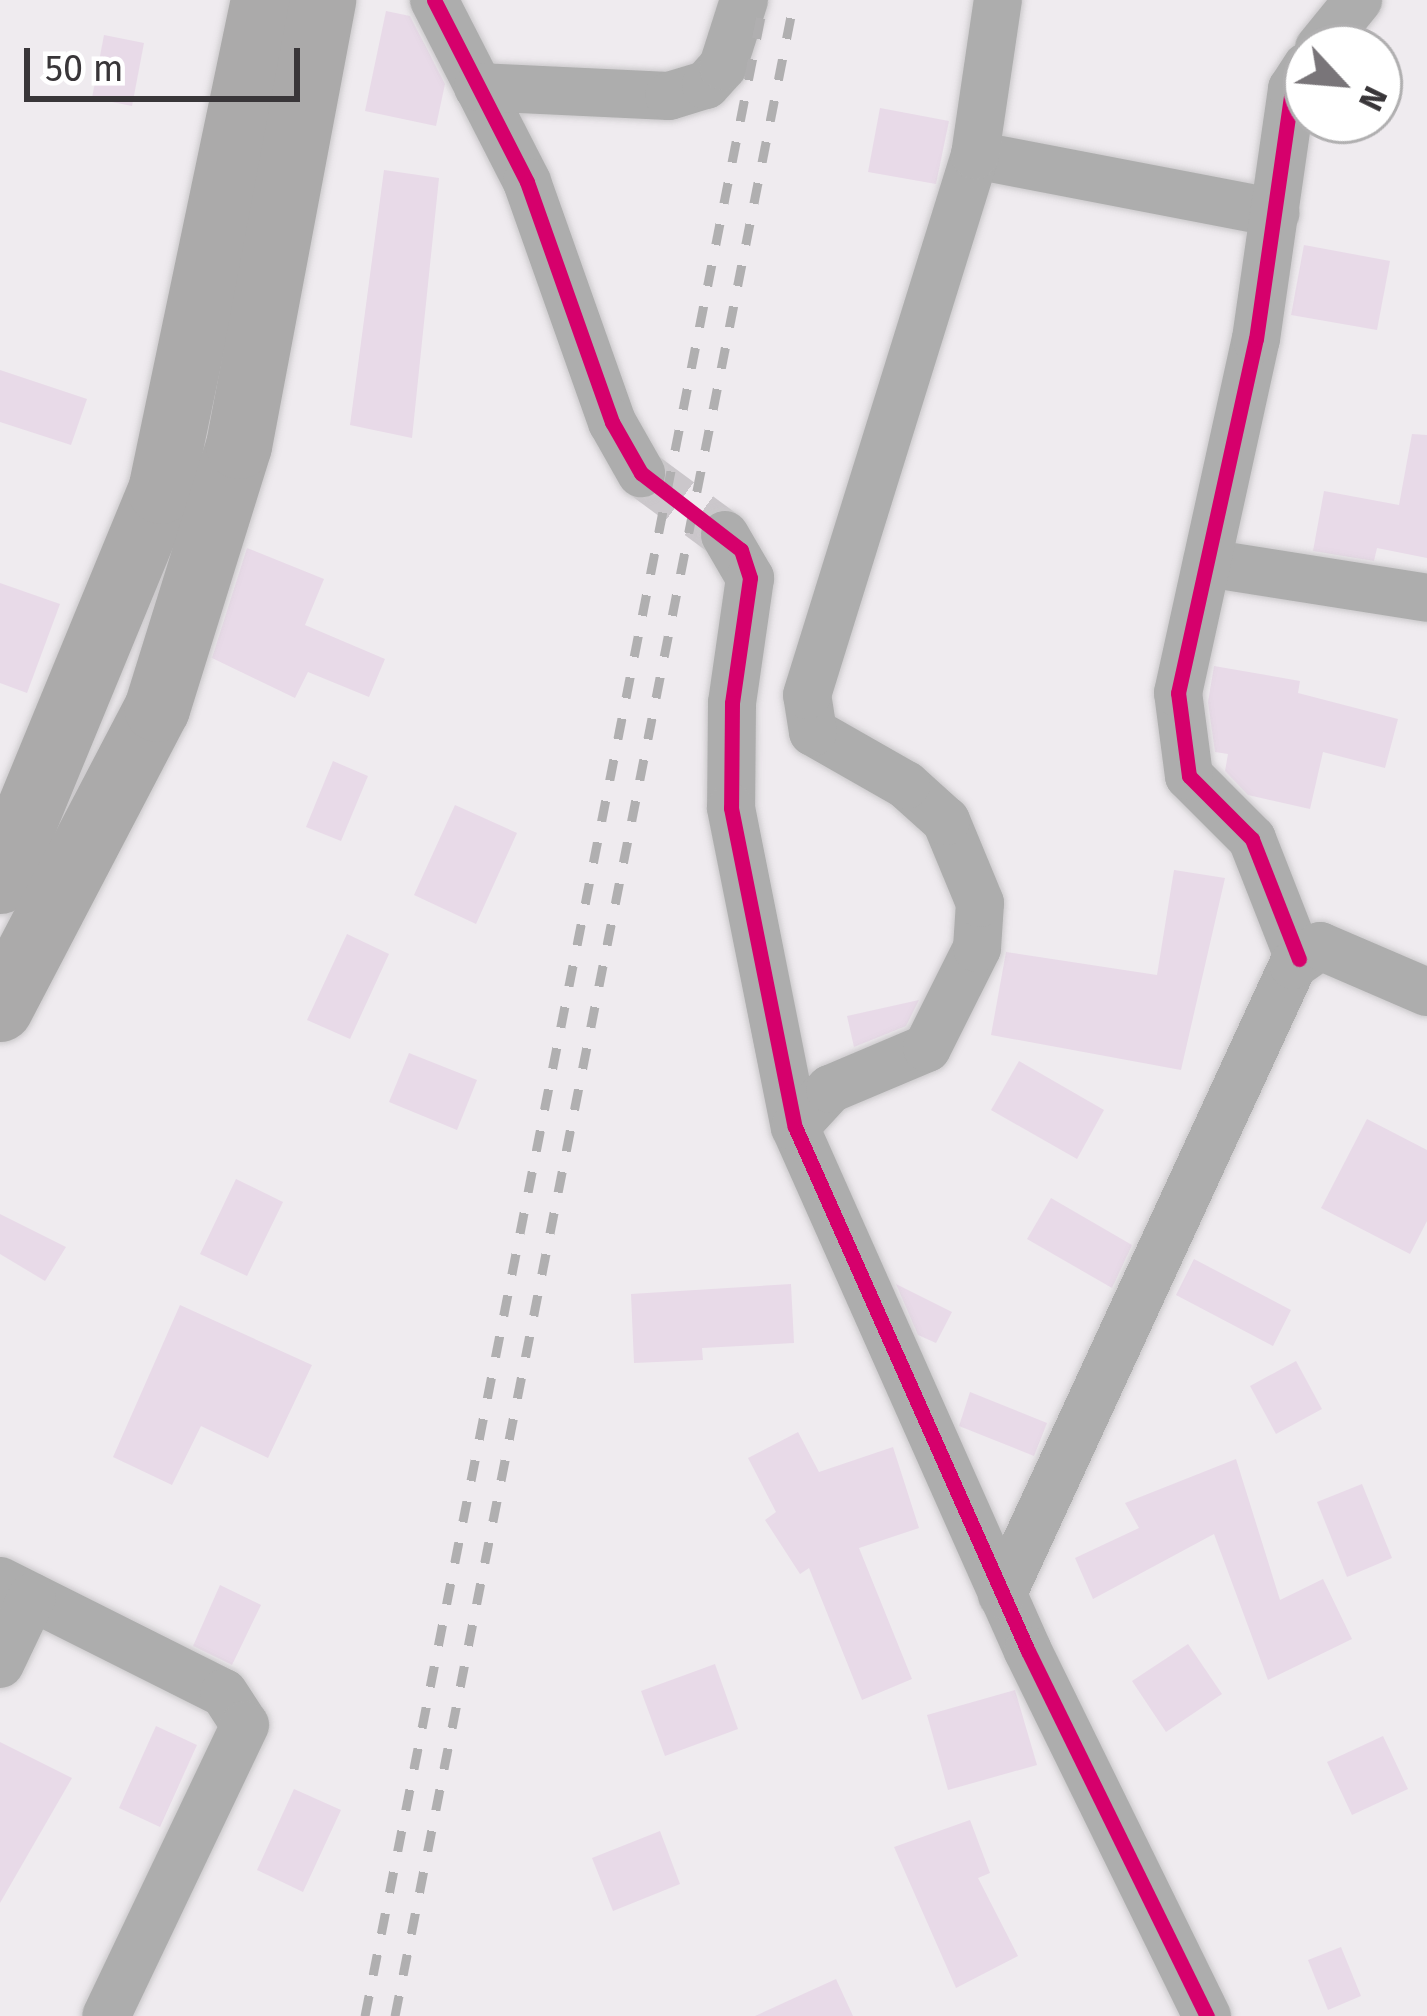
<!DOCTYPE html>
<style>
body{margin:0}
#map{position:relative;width:1427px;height:2016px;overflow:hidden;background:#efebef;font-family:"Fira Sans",sans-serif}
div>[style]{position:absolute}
.building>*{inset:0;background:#e8dae8}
.minor-tunnel>*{height:48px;margin-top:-24px;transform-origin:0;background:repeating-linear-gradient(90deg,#cbc7cb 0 48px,transparent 0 72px)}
.roads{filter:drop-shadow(0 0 3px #cac8ca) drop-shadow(0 0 3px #cac8ca)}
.minor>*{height:48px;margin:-24px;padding:0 24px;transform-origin:24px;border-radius:24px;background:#adadad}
.highway>*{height:66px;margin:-33px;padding:0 33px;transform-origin:33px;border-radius:33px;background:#abaaaa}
.rail>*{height:9px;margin-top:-4.5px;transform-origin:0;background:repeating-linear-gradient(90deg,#b0afb0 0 21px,transparent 0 42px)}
.cycleway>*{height:15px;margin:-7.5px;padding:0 7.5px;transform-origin:7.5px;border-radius:7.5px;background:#d6006c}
span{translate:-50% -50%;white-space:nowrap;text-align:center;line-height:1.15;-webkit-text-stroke:10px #fff;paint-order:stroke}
.north{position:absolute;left:1283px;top:24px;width:120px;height:120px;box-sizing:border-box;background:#fff;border:3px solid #b0afb0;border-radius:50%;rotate:116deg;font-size:33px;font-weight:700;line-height:48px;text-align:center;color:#393639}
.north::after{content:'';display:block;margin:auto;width:42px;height:54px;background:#797579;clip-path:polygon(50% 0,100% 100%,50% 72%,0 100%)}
.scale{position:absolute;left:24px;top:48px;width:276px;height:54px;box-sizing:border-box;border:6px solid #393639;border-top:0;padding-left:15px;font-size:36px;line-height:42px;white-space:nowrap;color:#393639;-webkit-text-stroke:9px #fff;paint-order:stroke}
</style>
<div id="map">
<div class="building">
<i style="clip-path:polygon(386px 11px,410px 16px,445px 84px,436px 126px,365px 111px)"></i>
<i style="clip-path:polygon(104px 35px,144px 43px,132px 106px,92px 98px)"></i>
<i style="clip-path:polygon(880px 108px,949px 121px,936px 184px,868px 172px)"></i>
<i style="clip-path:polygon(384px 170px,439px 178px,412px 438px,350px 425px)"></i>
<i style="clip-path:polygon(1304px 245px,1390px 261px,1377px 330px,1291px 315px)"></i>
<i style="clip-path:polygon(0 370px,87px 399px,71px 445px,0 422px)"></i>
<i style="clip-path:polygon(1412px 434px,1427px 435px,1427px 558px,1377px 548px,1374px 561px,1313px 551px,1324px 491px,1399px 505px)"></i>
<i style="clip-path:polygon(247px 548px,324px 579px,305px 625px,385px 659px,369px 697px,308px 672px,295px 698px,212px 658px)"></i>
<i style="clip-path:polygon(0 583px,60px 604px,27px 693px,0 683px)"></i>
<i style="clip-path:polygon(1214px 666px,1300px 681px,1298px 693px,1398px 719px,1385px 768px,1323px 752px,1310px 809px,1248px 795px,1225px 771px,1228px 754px,1215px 752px,1208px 702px)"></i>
<i style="clip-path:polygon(333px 761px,368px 776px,341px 841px,306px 827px)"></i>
<i style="clip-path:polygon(455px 805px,517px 833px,476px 924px,414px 895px)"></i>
<i style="clip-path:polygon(1174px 870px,1225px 878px,1181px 1070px,991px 1035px,1006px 952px,1157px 975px)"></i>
<i style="clip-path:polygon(347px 934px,389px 954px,350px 1039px,307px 1020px)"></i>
<i style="clip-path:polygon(919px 1000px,906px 1026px,854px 1047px,847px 1016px)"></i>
<i style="clip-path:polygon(409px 1053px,477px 1080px,457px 1130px,389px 1102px)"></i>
<i style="clip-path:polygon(1019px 1061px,1104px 1110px,1077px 1159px,991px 1110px)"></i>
<i style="clip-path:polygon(1367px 1119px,1427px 1150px,1427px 1221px,1410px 1254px,1321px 1208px)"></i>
<i style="clip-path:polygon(236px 1179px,283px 1202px,247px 1276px,200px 1254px)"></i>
<i style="clip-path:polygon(1051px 1198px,1132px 1245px,1112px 1288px,1027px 1239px)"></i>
<i style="clip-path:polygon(0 1214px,66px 1247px,45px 1281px,0 1254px)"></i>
<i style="clip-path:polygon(1194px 1259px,1291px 1310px,1273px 1346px,1176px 1295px)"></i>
<i style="clip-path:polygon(791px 1284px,794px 1343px,702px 1348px,703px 1360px,634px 1363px,631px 1294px)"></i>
<i style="clip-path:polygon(896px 1284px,952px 1312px,936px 1343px,918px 1335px)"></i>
<i style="clip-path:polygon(180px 1305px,312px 1365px,268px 1458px,201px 1426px,172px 1485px,113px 1457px)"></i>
<i style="clip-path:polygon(1296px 1361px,1322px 1409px,1276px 1434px,1250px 1386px)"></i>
<i style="clip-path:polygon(970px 1392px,1047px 1423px,1034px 1456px,959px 1426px)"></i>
<i style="clip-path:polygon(798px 1432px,819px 1472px,893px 1447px,919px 1528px,859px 1548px,912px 1679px,862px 1700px,809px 1568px,800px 1574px,765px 1520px,776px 1512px,748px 1458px)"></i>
<i style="clip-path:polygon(1236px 1459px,1280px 1600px,1323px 1579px,1352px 1639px,1268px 1680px,1214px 1534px,1093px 1599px,1075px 1558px,1139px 1528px,1125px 1503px)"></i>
<i style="clip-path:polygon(1362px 1484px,1392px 1558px,1347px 1577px,1317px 1502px)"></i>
<i style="clip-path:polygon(220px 1585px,261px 1605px,232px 1665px,193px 1646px)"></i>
<i style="clip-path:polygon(1188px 1644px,1222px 1694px,1166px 1732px,1132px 1681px)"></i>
<i style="clip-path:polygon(715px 1664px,738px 1729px,665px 1756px,641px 1691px)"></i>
<i style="clip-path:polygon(1015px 1690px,1037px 1765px,948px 1790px,927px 1715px)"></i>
<i style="clip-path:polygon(156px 1726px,197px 1745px,160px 1827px,119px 1808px)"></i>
<i style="clip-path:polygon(1383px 1736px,1408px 1789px,1352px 1815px,1327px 1762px)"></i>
<i style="clip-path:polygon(0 1742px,72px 1778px,0 1903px)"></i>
<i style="clip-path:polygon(294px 1789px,341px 1810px,303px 1892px,257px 1870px)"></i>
<i style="clip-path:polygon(970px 1820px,990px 1873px,978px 1878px,1018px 1956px,956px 1988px,894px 1847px)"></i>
<i style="clip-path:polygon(660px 1831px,680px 1884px,613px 1911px,592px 1858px)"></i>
<i style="clip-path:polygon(1341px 1947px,1361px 1996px,1328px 2010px,1308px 1960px)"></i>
<i style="clip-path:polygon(836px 1979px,853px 2016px,755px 2016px)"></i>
</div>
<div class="minor-tunnel">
<i style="left:641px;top:473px;width:104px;rotate:36.4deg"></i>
</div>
<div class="roads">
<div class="minor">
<i style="left:434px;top:0;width:204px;rotate:62.9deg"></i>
<i style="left:527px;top:182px;width:255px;rotate:70.5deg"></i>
<i style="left:612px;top:422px;width:59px;rotate:60.4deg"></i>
<i style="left:1319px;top:48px;width:62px;rotate:-50.9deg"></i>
<i style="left:478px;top:87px;width:191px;rotate:2.7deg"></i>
<i style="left:669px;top:96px;width:39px;rotate:-17deg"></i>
<i style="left:706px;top:85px;width:25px;rotate:-48deg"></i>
<i style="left:723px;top:66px;width:69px;rotate:-72.3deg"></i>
<i style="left:975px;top:155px;width:306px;rotate:10.9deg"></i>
<i style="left:725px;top:535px;width:50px;rotate:59.8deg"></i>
<i style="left:750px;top:578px;width:126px;rotate:98.2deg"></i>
<i style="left:732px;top:703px;width:105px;rotate:90.5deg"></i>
<i style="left:731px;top:808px;width:325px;rotate:78.7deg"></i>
<i style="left:795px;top:1127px;width:573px;rotate:66.03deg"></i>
<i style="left:1028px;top:1651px;width:407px;rotate:63.9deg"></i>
<i style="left:1207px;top:563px;width:223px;rotate:9deg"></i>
<i style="left:1299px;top:959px;width:129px;rotate:-111.4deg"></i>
<i style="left:1252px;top:839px;width:89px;rotate:-135deg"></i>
<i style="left:1189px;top:776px;width:84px;rotate:-97.5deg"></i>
<i style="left:1178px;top:693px;width:362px;rotate:-77.6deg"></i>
<i style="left:1256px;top:339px;width:253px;rotate:-81.8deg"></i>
<i style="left:1292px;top:89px;width:27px;rotate:-57deg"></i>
<i style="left:795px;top:1127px;width:52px;rotate:-47.4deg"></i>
<i style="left:830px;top:1089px;width:105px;rotate:-22.9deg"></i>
<i style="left:927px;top:1048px;width:112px;rotate:-63.4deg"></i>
<i style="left:977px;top:948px;width:45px;rotate:-86.2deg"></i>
<i style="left:980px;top:903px;width:89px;rotate:-112.5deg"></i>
<i style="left:946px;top:821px;width:54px;rotate:-138deg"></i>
<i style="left:906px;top:785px;width:107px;rotate:-150.3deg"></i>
<i style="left:813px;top:732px;width:37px;rotate:-99deg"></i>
<i style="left:807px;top:695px;width:566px;rotate:-72.72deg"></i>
<i style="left:975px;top:155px;width:157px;rotate:-81.6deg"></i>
<i style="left:0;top:1581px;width:250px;rotate:26.6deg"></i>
<i style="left:224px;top:1693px;width:38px;rotate:57deg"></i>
<i style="left:245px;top:1725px;width:322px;rotate:115.5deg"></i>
<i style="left:1002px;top:1595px;width:694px;rotate:-65.21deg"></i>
<i style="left:1293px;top:965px;width:33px;rotate:-35deg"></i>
<i style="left:1320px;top:946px;width:116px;rotate:23.3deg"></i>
<i style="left:0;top:1664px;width:74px;rotate:-64.5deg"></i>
</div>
<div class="highway">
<i style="left:0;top:881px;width:422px;rotate:-67.6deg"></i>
<i style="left:161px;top:491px;width:502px;rotate:-78.15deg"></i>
<i style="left:0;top:1009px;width:339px;rotate:-62.4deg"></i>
<i style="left:157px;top:709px;width:275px;rotate:-72.7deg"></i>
<i style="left:239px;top:446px;width:454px;rotate:-79.3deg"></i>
</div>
</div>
<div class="rail">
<i style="left:365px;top:2016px;width:2055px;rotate:-78.8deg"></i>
<i style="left:395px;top:2016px;width:2055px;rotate:-78.8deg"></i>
</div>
<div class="cycleway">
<i style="left:434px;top:0;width:204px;rotate:62.9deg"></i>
<i style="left:527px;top:182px;width:255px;rotate:70.5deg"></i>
<i style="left:612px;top:422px;width:59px;rotate:60.4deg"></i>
<i style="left:641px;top:473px;width:126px;rotate:37.6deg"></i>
<i style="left:741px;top:550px;width:29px;rotate:72deg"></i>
<i style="left:750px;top:578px;width:126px;rotate:98.2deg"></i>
<i style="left:732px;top:703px;width:105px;rotate:90.5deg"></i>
<i style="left:731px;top:808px;width:325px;rotate:78.7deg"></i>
<i style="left:795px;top:1127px;width:573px;rotate:66.03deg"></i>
<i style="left:1028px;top:1651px;width:407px;rotate:63.9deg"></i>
<i style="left:1299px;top:959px;width:129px;rotate:-111.4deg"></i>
<i style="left:1252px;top:839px;width:89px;rotate:-135deg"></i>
<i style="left:1189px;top:776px;width:84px;rotate:-97.5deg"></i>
<i style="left:1178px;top:693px;width:362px;rotate:-77.6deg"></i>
<i style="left:1256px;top:339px;width:253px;rotate:-81.8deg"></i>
<i style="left:1292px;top:89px;width:27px;rotate:-57deg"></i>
</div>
<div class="north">N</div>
<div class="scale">50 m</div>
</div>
